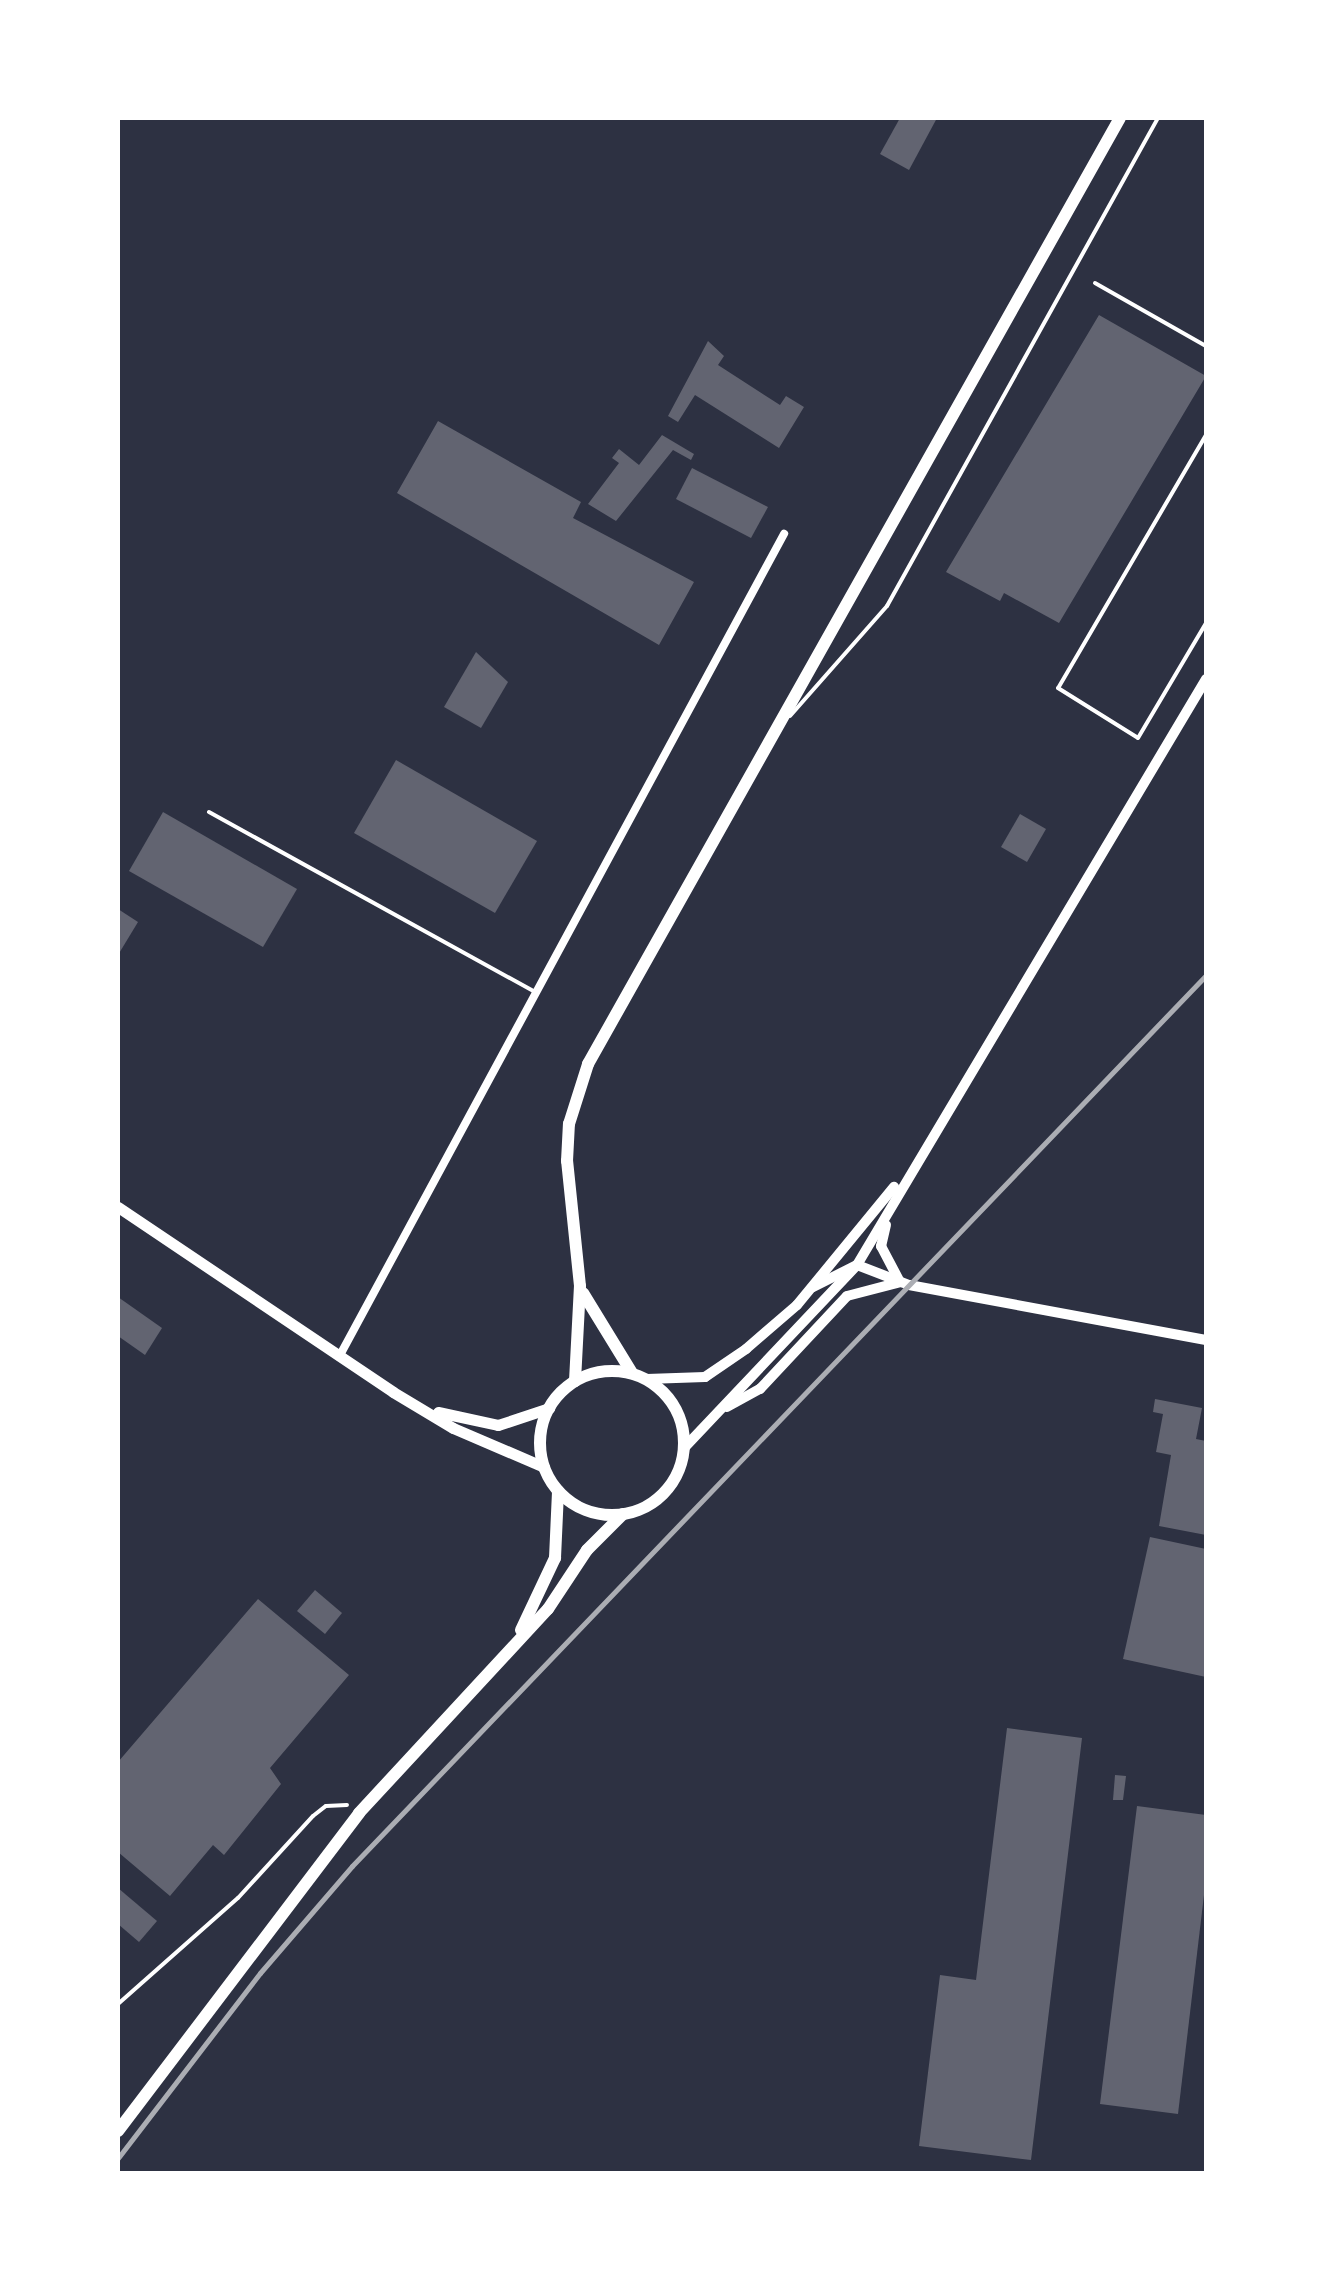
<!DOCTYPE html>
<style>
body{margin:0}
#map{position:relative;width:1324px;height:2291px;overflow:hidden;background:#2d3142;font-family:"DM Sans",sans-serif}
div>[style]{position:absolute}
.building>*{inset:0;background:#626471}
.path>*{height:4px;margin:-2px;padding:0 2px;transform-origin:2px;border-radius:2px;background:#fff}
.service>*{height:4px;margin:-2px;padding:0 2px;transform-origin:2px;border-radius:2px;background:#fff}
.minor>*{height:8px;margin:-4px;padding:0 4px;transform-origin:4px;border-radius:4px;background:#fff}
.tertiary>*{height:10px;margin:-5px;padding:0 5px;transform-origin:5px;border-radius:5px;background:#fff}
.secondary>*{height:11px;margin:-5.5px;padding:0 5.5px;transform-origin:5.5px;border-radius:5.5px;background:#fff}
.primary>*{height:12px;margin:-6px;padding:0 6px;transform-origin:6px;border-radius:6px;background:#fff}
.primary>.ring{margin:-6px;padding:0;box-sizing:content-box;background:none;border:12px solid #fff;border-radius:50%}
.rail>*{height:5px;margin:-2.5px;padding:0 2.5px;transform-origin:2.5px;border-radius:2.5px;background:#abadb3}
span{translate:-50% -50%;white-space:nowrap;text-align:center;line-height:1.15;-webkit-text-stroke:8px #fff;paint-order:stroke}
.frame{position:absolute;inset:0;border:120px solid #fff;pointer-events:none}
</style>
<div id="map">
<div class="building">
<i style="clip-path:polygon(900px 118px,937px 118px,909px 170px,880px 154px)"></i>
<i style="clip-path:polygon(1099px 315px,1206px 376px,1059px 623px,1004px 593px,1000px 601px,946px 572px)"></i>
<i style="clip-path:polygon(708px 341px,724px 356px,718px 365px,780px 405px,786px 396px,804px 407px,779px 448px,695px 395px,678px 422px,668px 416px)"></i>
<i style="clip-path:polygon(438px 421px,581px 502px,573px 518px,694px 582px,659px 645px,397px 493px)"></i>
<i style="clip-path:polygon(662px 435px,694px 454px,691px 460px,673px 450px,616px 521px,588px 504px,619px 463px,612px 458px,619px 449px,639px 465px)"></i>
<i style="clip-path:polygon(692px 468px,768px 507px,751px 538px,676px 499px)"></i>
<i style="clip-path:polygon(476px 652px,508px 682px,481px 728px,444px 707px)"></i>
<i style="clip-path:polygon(396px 760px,537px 841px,495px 913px,354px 833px)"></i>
<i style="clip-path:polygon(163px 812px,297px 889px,263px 947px,129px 871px)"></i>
<i style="clip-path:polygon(1020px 814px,1046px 829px,1027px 862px,1001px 847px)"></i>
<i style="clip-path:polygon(118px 909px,138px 922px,118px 955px)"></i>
<i style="clip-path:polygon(118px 1297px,162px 1328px,145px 1355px,118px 1336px)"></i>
<i style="clip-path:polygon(1155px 1399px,1202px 1408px,1196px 1439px,1206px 1441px,1206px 1535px,1159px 1526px,1171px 1455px,1156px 1452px,1163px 1414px,1153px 1412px)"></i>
<i style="clip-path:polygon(1150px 1537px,1206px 1549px,1206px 1677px,1123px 1659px)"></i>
<i style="clip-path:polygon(315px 1590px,342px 1613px,325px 1634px,297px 1611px)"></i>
<i style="clip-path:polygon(258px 1599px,349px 1675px,270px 1768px,281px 1784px,224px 1855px,213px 1845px,170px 1896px,118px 1852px,118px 1762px)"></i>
<i style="clip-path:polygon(1007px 1728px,1082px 1738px,1031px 2160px,919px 2146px,940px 1975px,976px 1980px)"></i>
<i style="clip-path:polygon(1115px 1775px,1126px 1776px,1123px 1800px,1113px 1800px)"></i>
<i style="clip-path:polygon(1137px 1806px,1206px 1815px,1206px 1878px,1178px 2114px,1100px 2104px)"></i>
<i style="clip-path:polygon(118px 1888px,157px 1921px,139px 1942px,118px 1924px)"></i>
</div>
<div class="path">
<i style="left:118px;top:2004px;width:160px;rotate:-41.5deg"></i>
<i style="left:238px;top:1898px;width:111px;rotate:-47.6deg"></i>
<i style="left:313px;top:1816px;width:16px;rotate:-38deg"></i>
<i style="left:326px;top:1806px;width:21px;rotate:-3deg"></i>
</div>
<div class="service">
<i style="left:1095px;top:283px;width:128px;rotate:29.6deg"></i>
<i style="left:1206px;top:435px;width:293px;rotate:120.3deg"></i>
<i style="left:1058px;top:688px;width:94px;rotate:32deg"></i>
<i style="left:1138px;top:738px;width:134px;rotate:-59.4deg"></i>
<i style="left:790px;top:716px;width:147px;rotate:-48.6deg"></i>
<i style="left:887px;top:606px;width:558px;rotate:-60.96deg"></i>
<i style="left:209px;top:812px;width:370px;rotate:28.9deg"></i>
</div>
<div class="minor">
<i style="left:339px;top:1357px;width:936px;rotate:-61.6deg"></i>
</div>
<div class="tertiary">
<i style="left:886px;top:1225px;width:22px;rotate:103deg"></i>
<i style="left:881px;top:1246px;width:41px;rotate:62.2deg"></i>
<i style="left:813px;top:1287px;width:49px;rotate:-26.6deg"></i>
<i style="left:857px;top:1265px;width:56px;rotate:21deg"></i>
<i style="left:909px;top:1285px;width:302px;rotate:10.5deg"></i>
<i style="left:647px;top:1379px;width:58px;rotate:-2deg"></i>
<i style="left:705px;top:1377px;width:50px;rotate:-34.3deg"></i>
<i style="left:746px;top:1349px;width:67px;rotate:-40.8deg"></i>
<i style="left:797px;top:1305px;width:153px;rotate:-50.6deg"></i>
<i style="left:727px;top:1407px;width:38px;rotate:-29deg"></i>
<i style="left:760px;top:1389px;width:127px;rotate:-46.9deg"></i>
<i style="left:847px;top:1296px;width:52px;rotate:-14.6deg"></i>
<i style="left:685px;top:1447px;width:250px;rotate:-46.6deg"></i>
<i style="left:857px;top:1265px;width:682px;rotate:-59.22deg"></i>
</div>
<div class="secondary">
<i style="left:118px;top:1207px;width:331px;rotate:33.9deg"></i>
<i style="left:393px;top:1392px;width:70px;rotate:31deg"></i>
<i style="left:453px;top:1428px;width:99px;rotate:23.2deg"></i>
<i style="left:438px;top:1412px;width:61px;rotate:12.2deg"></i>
<i style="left:498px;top:1425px;width:54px;rotate:-18.4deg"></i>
</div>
<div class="primary">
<i style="left:583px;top:1293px;width:94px;rotate:58.5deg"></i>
<i class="ring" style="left:540px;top:1371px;width:132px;height:132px"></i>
<i style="left:575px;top:1381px;width:95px;rotate:-87deg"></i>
<i style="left:580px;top:1286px;width:126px;rotate:-95.9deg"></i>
<i style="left:567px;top:1161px;width:37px;rotate:-87deg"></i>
<i style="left:569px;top:1124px;width:63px;rotate:-72.4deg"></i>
<i style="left:588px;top:1064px;width:1085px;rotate:-60.65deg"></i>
<i style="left:521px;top:1630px;width:80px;rotate:-64.7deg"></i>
<i style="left:555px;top:1558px;width:67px;rotate:-87.4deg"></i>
<i style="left:118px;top:2131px;width:399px;rotate:-52.8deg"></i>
<i style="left:359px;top:1813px;width:278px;rotate:-47.2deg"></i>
<i style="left:548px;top:1609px;width:71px;rotate:-56.5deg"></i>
<i style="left:587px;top:1550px;width:51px;rotate:-45deg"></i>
</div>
<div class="rail">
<i style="left:118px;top:2158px;width:233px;rotate:-52.5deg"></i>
<i style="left:260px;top:1973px;width:141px;rotate:-49.3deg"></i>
<i style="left:352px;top:1866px;width:1234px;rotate:-46.21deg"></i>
</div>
<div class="frame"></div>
</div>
